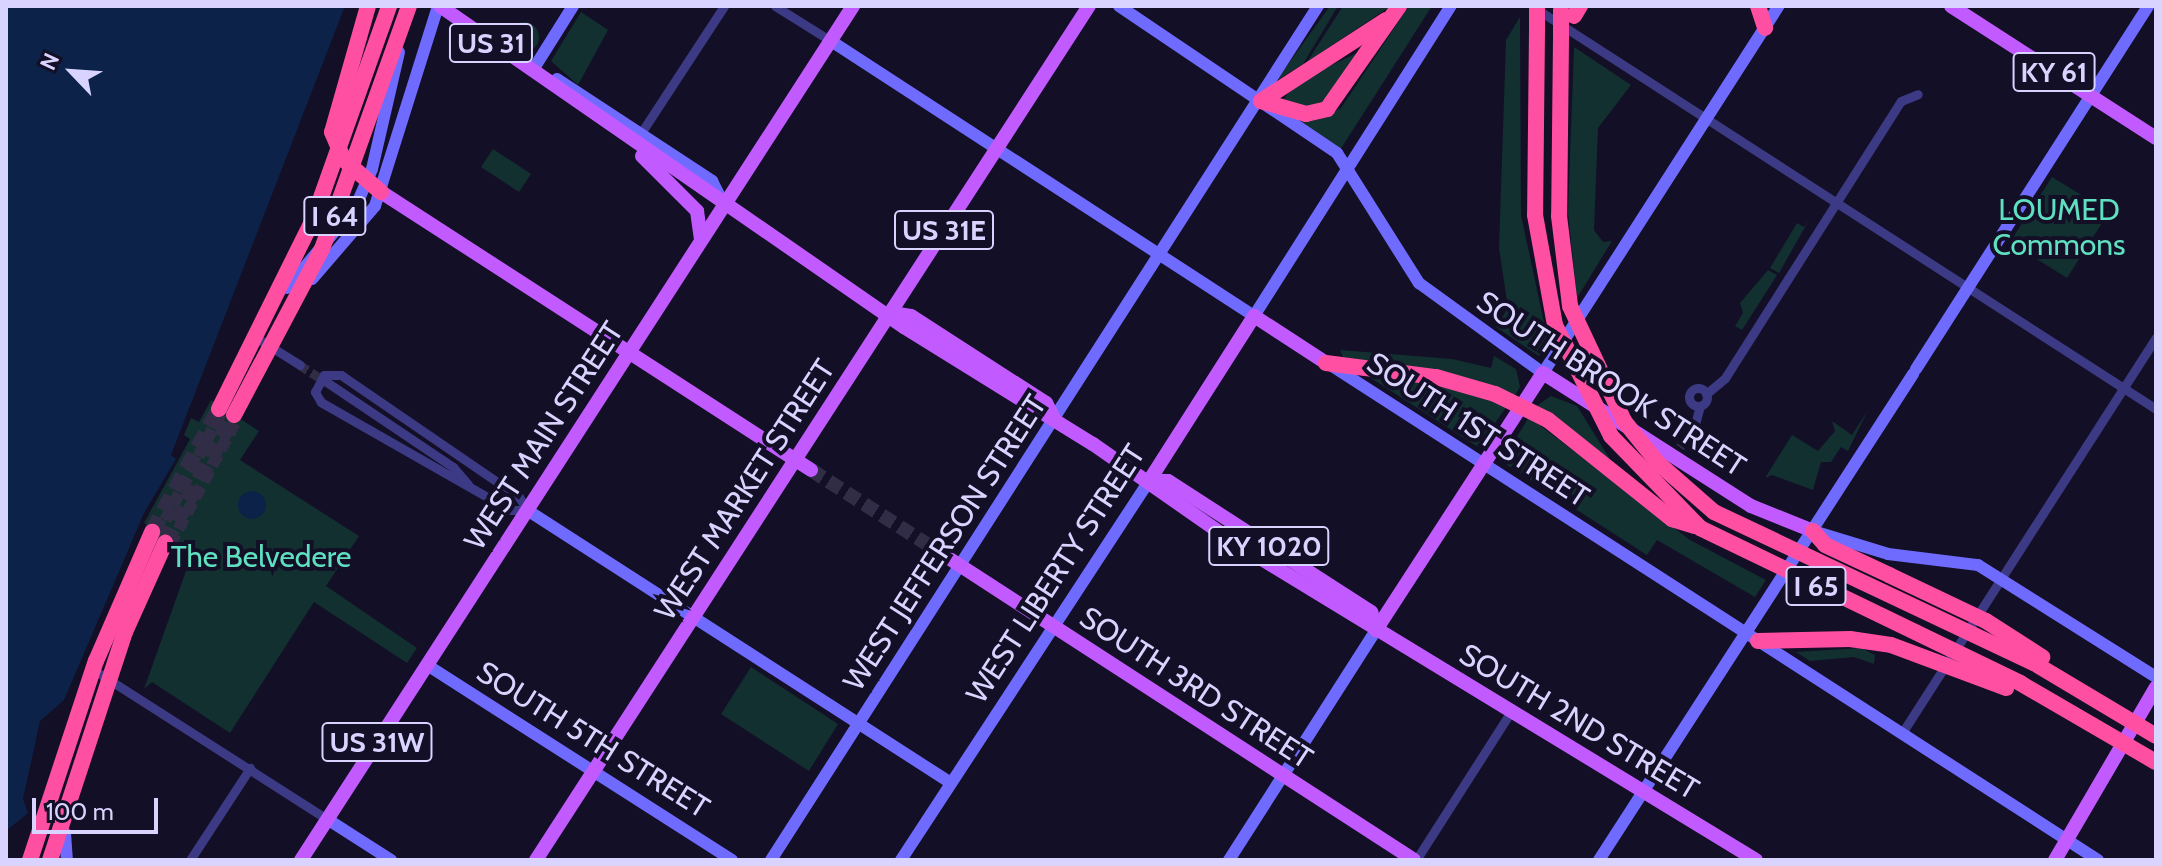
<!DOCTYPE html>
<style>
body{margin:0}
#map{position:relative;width:2162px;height:866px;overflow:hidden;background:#130f26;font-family:Cabin,sans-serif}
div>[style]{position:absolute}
.green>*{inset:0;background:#12302f}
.round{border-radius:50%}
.water>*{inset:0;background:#0c2248}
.street-tunnel>*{height:9px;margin-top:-4.5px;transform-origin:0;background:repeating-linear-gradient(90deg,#312d47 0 9px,transparent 0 13.5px)}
.secondary-tunnel>*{height:12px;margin-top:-6px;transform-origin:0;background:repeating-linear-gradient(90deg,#312d47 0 12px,transparent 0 18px)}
.primary-tunnel>*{height:14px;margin-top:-7px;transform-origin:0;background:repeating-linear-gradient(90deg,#312d47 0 14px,transparent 0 21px)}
.highway-tunnel>*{height:16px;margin-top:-8px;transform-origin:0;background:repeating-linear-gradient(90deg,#312d47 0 16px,transparent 0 24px)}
.street>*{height:9px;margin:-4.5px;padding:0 4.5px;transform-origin:4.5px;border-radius:4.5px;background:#3d3a85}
.street>.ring{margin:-4.5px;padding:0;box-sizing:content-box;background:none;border:9px solid #3d3a85;border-radius:50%}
.secondary>*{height:12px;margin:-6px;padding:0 6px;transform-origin:6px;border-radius:6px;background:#6f6bff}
.primary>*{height:14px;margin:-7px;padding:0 7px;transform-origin:7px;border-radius:7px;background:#c25bff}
.highway>*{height:16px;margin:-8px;padding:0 8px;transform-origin:8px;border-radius:8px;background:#ff4fa3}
.highway-bridge>*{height:16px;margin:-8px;padding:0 8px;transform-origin:8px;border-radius:8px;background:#ff4fa3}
span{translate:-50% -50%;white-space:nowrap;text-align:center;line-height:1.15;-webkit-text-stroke:8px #130f26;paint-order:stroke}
.shield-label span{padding:2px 6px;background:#130f26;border:2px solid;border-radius:6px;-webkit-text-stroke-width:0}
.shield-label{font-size:28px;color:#d9d4ff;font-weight:700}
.park-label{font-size:30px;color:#5fe0c0}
.street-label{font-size:30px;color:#d9d4ff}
.frame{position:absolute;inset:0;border:8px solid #d9d4ff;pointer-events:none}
.north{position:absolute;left:32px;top:32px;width:80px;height:80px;-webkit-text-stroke:6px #130f26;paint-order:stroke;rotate:295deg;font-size:22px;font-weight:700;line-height:32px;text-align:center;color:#d9d4ff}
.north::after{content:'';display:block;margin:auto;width:28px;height:36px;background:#d9d4ff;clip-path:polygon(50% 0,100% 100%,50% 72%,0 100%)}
.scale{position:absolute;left:32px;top:798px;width:126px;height:36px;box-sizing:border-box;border:4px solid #d9d4ff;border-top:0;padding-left:10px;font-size:24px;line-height:28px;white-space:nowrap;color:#d9d4ff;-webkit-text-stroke:6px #130f26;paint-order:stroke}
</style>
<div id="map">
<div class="green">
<i style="clip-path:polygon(1330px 6px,1338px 6px,1303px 64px,1276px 81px)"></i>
<i style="clip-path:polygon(1343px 6px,1391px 6px,1307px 62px)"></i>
<i style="clip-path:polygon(1409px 6px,1432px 6px,1340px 150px,1292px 115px,1315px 120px,1341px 108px)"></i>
<i style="clip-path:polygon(581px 12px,608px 30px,578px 85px,551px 61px)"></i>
<i style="clip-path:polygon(1520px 17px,1521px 215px,1548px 341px,1539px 356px,1496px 327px,1508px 308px,1499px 248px,1506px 40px)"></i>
<i class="round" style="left:509px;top:22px;width:30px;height:30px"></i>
<i style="clip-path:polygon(1574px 47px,1631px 85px,1598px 128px,1594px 230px,1603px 242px,1612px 241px,1577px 298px,1568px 212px)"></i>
<i style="clip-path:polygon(1357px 53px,1326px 101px,1314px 109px,1283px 101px,1294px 83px)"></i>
<i style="clip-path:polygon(493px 149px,531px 174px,519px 192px,481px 167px)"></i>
<i style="clip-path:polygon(2052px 177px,2109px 212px,2067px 278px,2010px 242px)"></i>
<i style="clip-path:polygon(1809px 220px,1779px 273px,1770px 268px,1797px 223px,1804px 227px)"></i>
<i style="clip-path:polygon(1768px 270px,1777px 275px,1742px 330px,1735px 326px,1743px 313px,1740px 303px)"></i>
<i style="clip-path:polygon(1340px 350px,1452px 359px,1491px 368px,1494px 356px,1516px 369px,1520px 387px,1514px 397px,1427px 369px,1343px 357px)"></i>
<i style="clip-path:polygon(1357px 369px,1447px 385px,1507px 406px,1478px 447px)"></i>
<i style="clip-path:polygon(1551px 396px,1577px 406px,1610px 459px,1535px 407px)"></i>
<i style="clip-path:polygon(211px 400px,259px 431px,240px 460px,359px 536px,326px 586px,417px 648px,407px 663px,314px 602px,230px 733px,152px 682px,144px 689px,192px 554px,144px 523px,190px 439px,184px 435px,191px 418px,199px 422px)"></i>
<i style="clip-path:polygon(1868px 410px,1848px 451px,1841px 447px,1831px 462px,1821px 462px,1813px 490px,1772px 475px,1765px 478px,1792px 435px,1818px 451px,1835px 431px,1832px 421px,1852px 435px)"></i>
<i style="clip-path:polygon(1529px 417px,1690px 540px,1766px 580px,1755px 597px,1657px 540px,1647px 555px,1507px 465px,1505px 456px)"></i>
<i style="clip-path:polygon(1861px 648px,1875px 655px,1874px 664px,1854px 657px,1810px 661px,1796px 652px)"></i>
<i style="clip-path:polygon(751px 667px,838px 724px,809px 771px,721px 714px)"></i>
</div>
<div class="water">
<i style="clip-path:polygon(6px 6px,345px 6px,171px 455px,176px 459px,144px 513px,64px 700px,40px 721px,23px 799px,28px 813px,6px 831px)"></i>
<i class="round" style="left:238px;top:491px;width:28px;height:28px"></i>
</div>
<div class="street-tunnel">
<i style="left:300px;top:365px;width:33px;rotate:33deg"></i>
<i style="left:1680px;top:447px;width:24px;rotate:-54deg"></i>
</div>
<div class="secondary-tunnel">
<i style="left:157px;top:536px;width:141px;rotate:-62.5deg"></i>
<i style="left:170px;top:545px;width:143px;rotate:-62deg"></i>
</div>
<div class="primary-tunnel">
<i style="left:811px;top:470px;width:165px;rotate:32.6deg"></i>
</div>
<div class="highway-tunnel">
<i style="left:152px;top:532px;width:140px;rotate:-61.4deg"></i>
<i style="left:165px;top:543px;width:145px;rotate:-61.7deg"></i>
</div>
<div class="street">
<i style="left:775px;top:6px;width:66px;rotate:32deg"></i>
<i style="left:1535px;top:8px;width:739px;rotate:32.85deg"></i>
<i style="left:641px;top:133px;width:152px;rotate:-56.8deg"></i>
<i style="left:260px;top:340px;width:47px;rotate:32deg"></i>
<i style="left:324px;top:375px;width:17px"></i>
<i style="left:341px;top:375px;width:216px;rotate:34.4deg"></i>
<i style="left:519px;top:497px;width:15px;rotate:58deg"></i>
<i style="left:527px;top:510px;width:17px;rotate:180deg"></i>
<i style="left:510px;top:510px;width:218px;rotate:-150.3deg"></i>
<i style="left:321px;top:402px;width:12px;rotate:-121deg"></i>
<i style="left:315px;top:392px;width:19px;rotate:-62deg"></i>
<i style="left:328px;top:383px;width:151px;rotate:33.9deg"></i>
<i style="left:453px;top:467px;width:23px;rotate:49deg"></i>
<i class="ring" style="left:1689px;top:388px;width:9px;height:9px"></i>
<i style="left:1706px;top:394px;width:25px;rotate:-40deg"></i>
<i style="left:1725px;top:378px;width:328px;rotate:-57.6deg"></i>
<i style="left:1901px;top:101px;width:18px;rotate:-22deg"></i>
<i style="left:1694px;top:428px;width:23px;rotate:-75deg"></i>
<i style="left:97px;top:672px;width:273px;rotate:32.6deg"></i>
<i style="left:1902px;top:733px;width:470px;rotate:-57.3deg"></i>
<i style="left:190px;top:860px;width:110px;rotate:-56.9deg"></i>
<i style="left:1416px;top:860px;width:174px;rotate:-57.4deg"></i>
</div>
<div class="secondary">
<i style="left:1119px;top:6px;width:263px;rotate:34deg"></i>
<i style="left:1337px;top:153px;width:154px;rotate:57.8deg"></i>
<i style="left:1419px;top:283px;width:153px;rotate:36deg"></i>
<i style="left:1543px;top:373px;width:436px;rotate:-57.3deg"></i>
<i style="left:831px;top:41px;width:505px;rotate:33.03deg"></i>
<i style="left:1254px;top:316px;width:367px;rotate:-57.6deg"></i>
<i style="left:536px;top:65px;width:70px;rotate:-57.9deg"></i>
<i style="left:557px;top:79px;width:186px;rotate:33.3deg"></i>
<i style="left:712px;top:181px;width:27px;rotate:63deg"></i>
<i style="left:312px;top:279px;width:96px;rotate:-49.2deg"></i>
<i style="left:375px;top:206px;width:210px;rotate:-72.5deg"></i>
<i style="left:287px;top:288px;width:107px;rotate:-49.9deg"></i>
<i style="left:356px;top:206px;width:40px;rotate:-66.6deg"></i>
<i style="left:372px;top:169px;width:120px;rotate:-77deg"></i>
<i style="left:1329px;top:364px;width:915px;rotate:32.82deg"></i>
<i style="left:1916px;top:369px;width:431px;rotate:-57.4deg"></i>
<i style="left:527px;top:510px;width:504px;rotate:32.78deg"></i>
<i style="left:1813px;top:531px;width:78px;rotate:17deg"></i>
<i style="left:1888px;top:554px;width:91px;rotate:7deg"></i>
<i style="left:1978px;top:565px;width:210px;rotate:32.2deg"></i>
<i style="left:427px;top:665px;width:362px;rotate:32.6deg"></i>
<i style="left:327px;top:819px;width:76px;rotate:32.6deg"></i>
<i style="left:65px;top:833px;width:27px;rotate:86deg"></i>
<i style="left:771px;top:860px;width:1014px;rotate:-57.36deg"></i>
<i style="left:901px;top:860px;width:453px;rotate:-56.8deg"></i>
<i style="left:1229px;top:860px;width:273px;rotate:-57.4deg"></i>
<i style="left:1599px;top:860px;width:579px;rotate:-57.13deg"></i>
</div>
<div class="primary">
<i style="left:440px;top:6px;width:564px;rotate:34.68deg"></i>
<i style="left:904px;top:327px;width:222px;rotate:31.8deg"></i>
<i style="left:1093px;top:444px;width:166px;rotate:34.9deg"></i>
<i style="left:1229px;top:539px;width:617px;rotate:31.35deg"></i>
<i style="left:1951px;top:6px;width:244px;rotate:32.8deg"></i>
<i style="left:642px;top:156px;width:78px;rotate:45deg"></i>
<i style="left:697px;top:211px;width:28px;rotate:82deg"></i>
<i style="left:381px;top:192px;width:512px;rotate:32.88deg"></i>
<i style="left:892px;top:313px;width:19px;rotate:9deg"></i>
<i style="left:911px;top:316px;width:161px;rotate:32.8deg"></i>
<i style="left:1046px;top:403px;width:19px;rotate:62deg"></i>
<i style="left:1149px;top:481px;width:196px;rotate:-57.5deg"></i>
<i style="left:1254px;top:316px;width:86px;rotate:33.1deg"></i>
<i style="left:1149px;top:481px;width:19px"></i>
<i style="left:1168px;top:481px;width:242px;rotate:32.8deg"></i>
<i style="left:1371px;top:612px;width:19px;rotate:74deg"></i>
<i style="left:950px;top:559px;width:553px;rotate:32.97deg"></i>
<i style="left:1376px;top:630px;width:306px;rotate:-57deg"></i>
<i style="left:1543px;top:373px;width:247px;rotate:32.6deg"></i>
<i style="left:1751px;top:506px;width:67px;rotate:22deg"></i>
<i style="left:301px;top:860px;width:1017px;rotate:-57.12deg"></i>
<i style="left:536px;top:860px;width:1017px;rotate:-57.08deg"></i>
<i style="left:2055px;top:860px;width:200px;rotate:-59.7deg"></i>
</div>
<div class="highway">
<i style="left:368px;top:6px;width:131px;rotate:105.9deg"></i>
<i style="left:332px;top:132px;width:30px;rotate:67deg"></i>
<i style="left:344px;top:160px;width:49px;rotate:40.9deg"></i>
<i style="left:1758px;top:6px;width:23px;rotate:72deg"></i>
<i style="left:1574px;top:16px;width:12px;rotate:-59deg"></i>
<i style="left:1537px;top:30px;width:185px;rotate:90.6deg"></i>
<i style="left:1535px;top:215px;width:112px;rotate:79.7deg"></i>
<i style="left:1561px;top:38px;width:178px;rotate:90.6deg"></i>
<i style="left:1559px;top:216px;width:91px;rotate:83deg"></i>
<i style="left:1261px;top:101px;width:47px;rotate:16.1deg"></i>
<i style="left:1306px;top:114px;width:22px;rotate:-13deg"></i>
<i style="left:1327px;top:109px;width:126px;rotate:-55deg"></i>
<i style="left:1261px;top:101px;width:149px;rotate:-32.9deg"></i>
<i style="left:1326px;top:363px;width:111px;rotate:7.3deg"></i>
<i style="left:1436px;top:377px;width:61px;rotate:16.1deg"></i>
<i style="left:1813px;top:531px;width:18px;rotate:49deg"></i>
<i style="left:1825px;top:545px;width:71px;rotate:25.1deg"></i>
<i style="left:1758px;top:641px;width:92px;rotate:-1.2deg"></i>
<i style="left:1850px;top:639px;width:41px;rotate:8.3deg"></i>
<i style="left:30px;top:860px;width:210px;rotate:-71.7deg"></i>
<i style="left:96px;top:661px;width:141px;rotate:-66.5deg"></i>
</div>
<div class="highway-bridge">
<i style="left:1537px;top:30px;width:24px;rotate:-90deg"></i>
<i style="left:1561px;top:38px;width:28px;rotate:-90deg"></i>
<i style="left:1570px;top:306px;width:127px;rotate:64.8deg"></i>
<i style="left:1624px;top:421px;width:54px;rotate:51deg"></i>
<i style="left:1658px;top:463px;width:74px;rotate:41.2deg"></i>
<i style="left:1714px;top:512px;width:354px;rotate:25.3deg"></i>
<i style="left:2034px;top:663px;width:142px;rotate:30.9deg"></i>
<i style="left:1555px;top:325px;width:124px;rotate:63.2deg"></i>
<i style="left:1611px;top:436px;width:128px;rotate:45.9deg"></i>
<i style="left:1700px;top:528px;width:356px;rotate:25.8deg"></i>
<i style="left:2020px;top:683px;width:157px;rotate:30.2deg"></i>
<i style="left:1495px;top:394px;width:59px;rotate:26.1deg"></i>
<i style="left:1548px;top:420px;width:159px;rotate:38.6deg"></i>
<i style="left:1672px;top:519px;width:24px;rotate:17deg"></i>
<i style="left:219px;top:409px;width:211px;rotate:-63.6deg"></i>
<i style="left:313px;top:220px;width:227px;rotate:-70.4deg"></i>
<i style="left:234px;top:415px;width:188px;rotate:-62.1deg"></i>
<i style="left:322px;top:249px;width:258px;rotate:-70.3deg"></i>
<i style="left:1889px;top:575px;width:107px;rotate:25.4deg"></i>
<i style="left:1986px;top:621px;width:67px;rotate:32.7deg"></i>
<i style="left:1891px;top:645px;width:123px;rotate:20.5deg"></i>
<i style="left:50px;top:860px;width:240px;rotate:-71.8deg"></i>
<i style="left:125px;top:632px;width:98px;rotate:-65.8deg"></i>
</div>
<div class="shield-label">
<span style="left:491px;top:43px">US 31</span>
<span style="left:2054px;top:72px">KY 61</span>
<span style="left:335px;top:216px">I 64</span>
<span style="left:944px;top:230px">US 31E</span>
<span style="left:1269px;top:546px">KY 1020</span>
<span style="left:1816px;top:586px">I 65</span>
<span style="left:377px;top:742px">US 31W</span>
</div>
<div class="park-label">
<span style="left:2059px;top:227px">LOUMED<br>Commons</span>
<span style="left:261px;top:557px">The Belvedere</span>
</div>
<div class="street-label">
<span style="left:1611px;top:384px;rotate:33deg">SOUTH BROOK STREET</span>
<span style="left:1478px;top:430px;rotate:33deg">SOUTH 1ST STREET</span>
<span style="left:544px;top:436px;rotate:-57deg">WEST MAIN STREET</span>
<span style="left:745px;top:490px;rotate:-57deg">WEST MARKET STREET</span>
<span style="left:945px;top:543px;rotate:-57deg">WEST JEFFERSON STREET</span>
<span style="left:1056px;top:574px;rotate:-57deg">WEST LIBERTY STREET</span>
<span style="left:1196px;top:688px;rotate:33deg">SOUTH 3RD STREET</span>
<span style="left:1579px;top:722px;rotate:31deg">SOUTH 2ND STREET</span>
<span style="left:593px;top:740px;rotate:32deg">SOUTH 5TH STREET</span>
</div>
<div class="frame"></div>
<div class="north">N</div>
<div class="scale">100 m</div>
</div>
